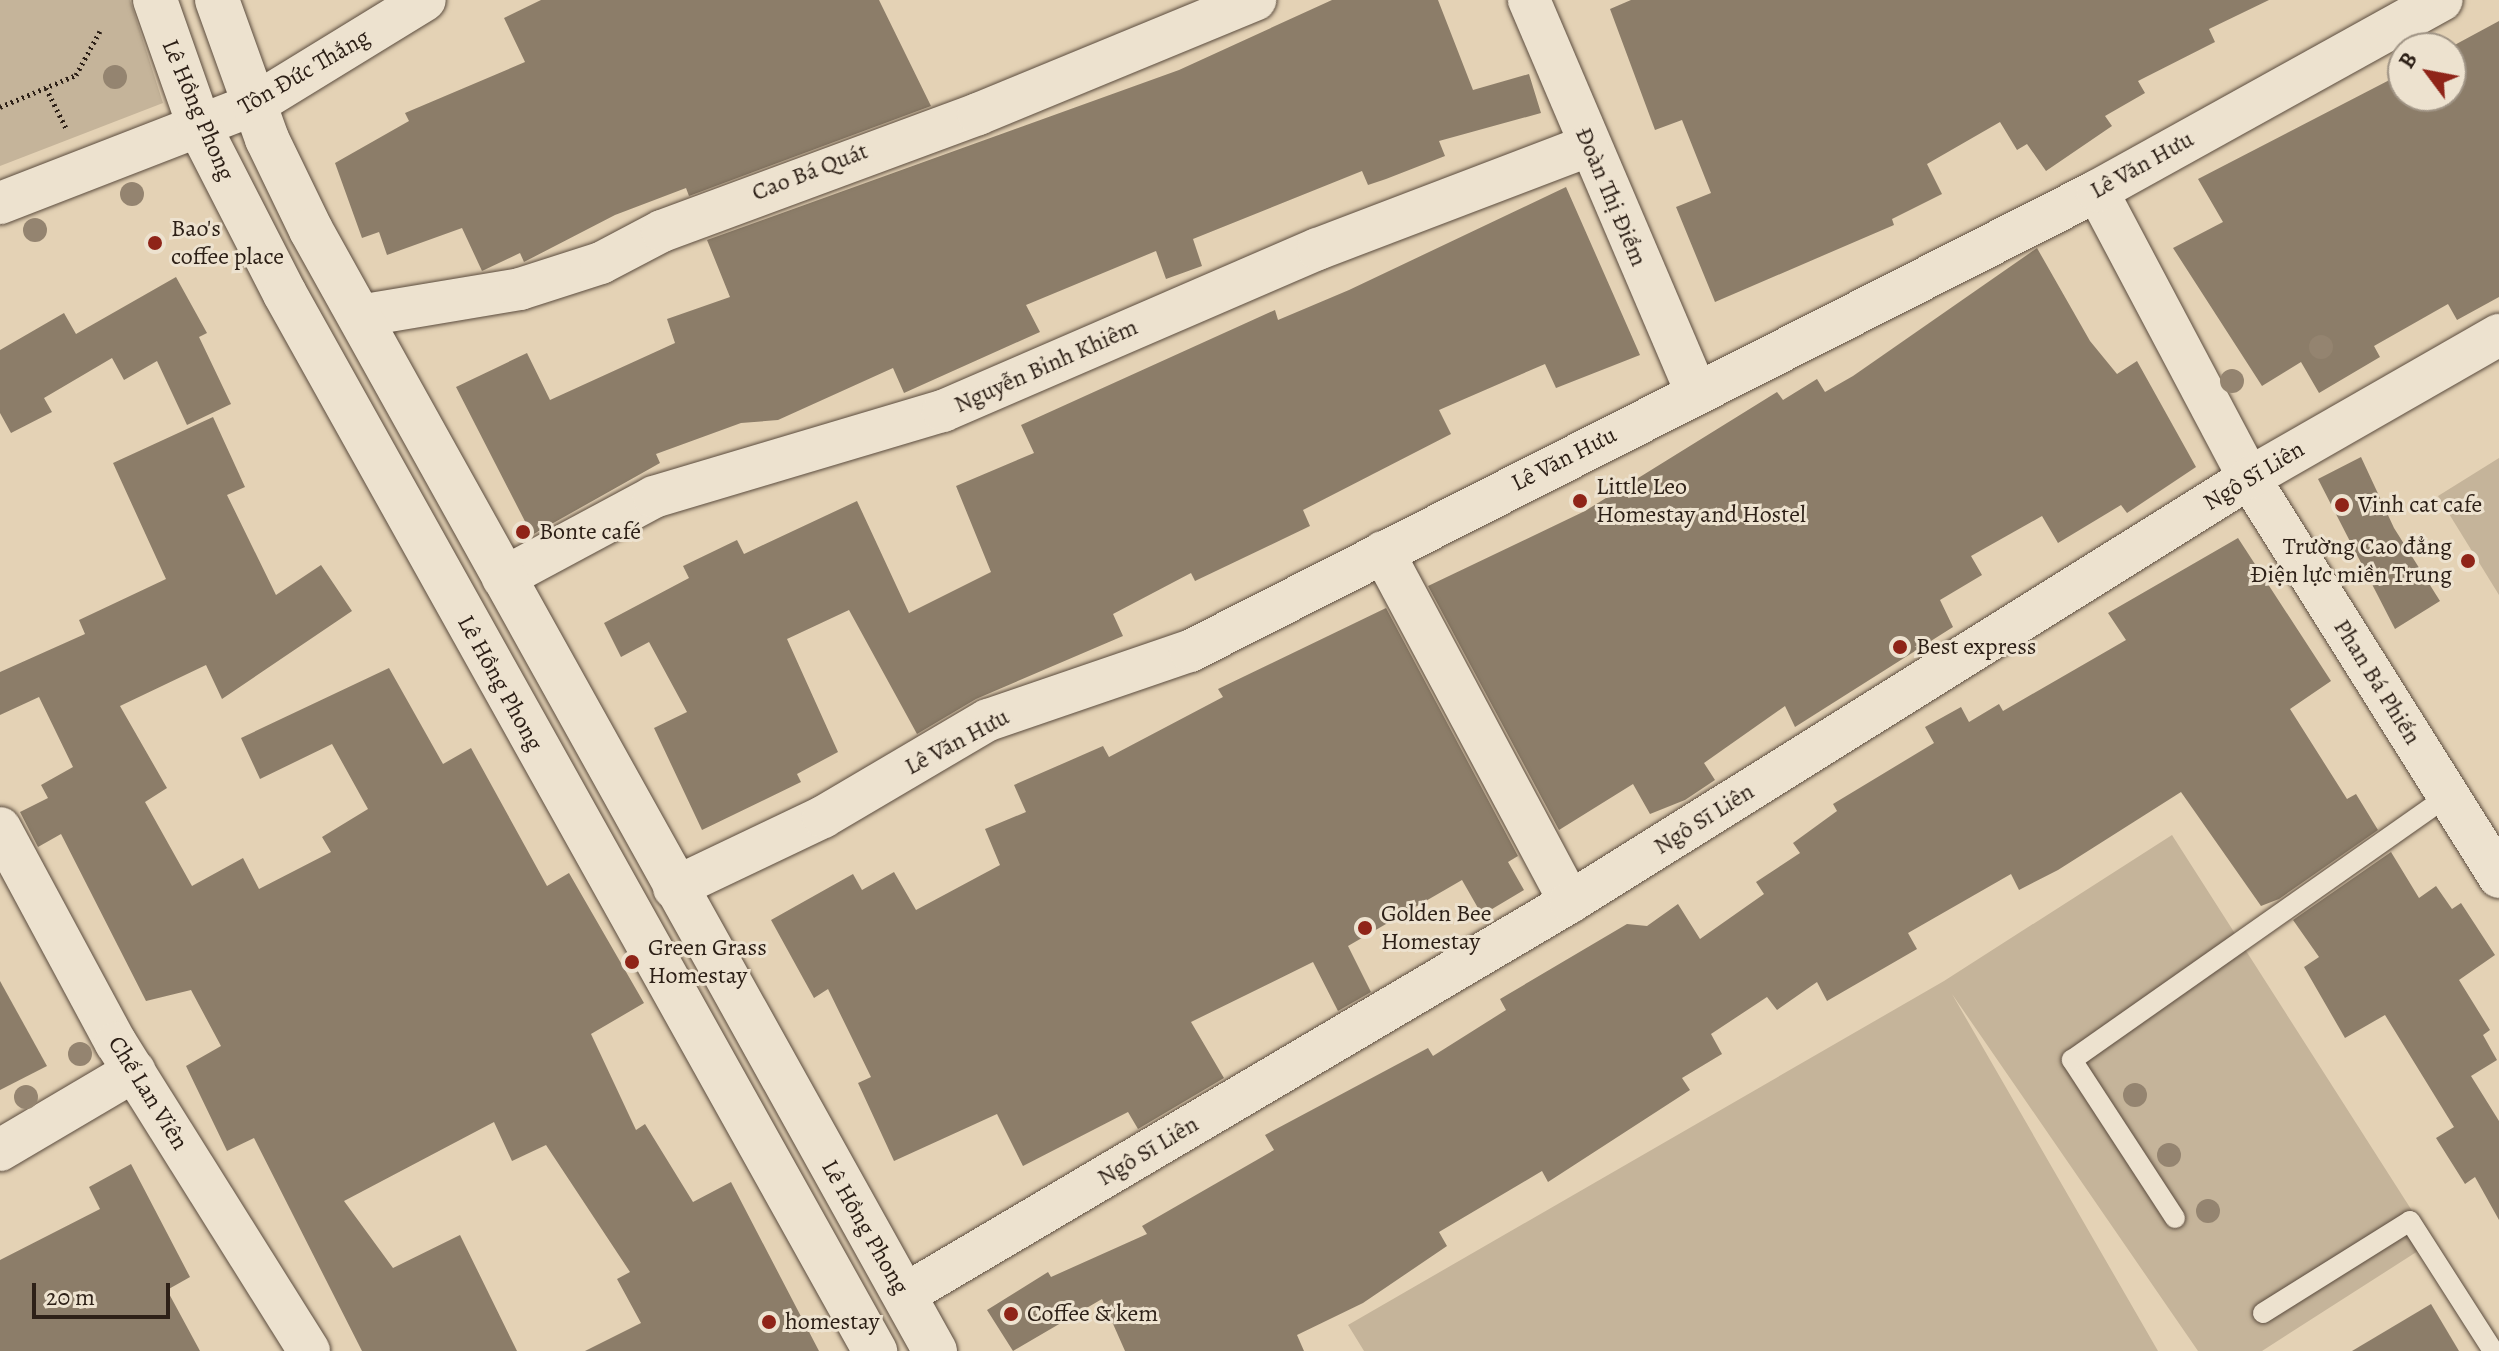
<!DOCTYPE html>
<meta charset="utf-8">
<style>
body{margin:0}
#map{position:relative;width:2499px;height:1351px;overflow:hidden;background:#e4d2b5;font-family:Alegreya,serif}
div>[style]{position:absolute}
.green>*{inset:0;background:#c5b49a}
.building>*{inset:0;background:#8c7d69}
.path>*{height:5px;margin-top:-2.5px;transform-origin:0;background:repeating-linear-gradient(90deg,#2d2017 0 2px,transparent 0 6px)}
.roads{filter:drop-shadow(0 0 2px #5b4c3e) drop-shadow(0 0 2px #5b4c3e)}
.lane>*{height:20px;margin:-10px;padding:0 10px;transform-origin:10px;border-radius:10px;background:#ede2cf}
.street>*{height:42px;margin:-21px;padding:0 21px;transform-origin:21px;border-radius:21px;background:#ede2cf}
.secondary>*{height:44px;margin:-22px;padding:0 22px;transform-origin:22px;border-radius:22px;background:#ede2cf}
.trees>*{width:24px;height:24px;margin:-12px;border-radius:50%;background:#948470}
.dots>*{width:22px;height:22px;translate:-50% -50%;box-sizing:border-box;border:4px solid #ede2cf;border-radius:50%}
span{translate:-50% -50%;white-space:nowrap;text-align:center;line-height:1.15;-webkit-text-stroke:6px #ede2cf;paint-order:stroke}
.street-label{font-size:24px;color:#2d2017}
.poi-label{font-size:24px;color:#2d2017}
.left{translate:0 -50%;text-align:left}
.right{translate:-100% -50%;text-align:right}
.north{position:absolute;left:2387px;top:32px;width:80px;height:80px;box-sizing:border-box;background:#ede2cf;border:2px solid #a09485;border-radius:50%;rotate:302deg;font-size:22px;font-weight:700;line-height:32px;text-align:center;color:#2d2017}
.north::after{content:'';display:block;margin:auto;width:28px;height:36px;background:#8f2418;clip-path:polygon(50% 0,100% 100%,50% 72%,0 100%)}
.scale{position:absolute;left:32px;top:1283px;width:138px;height:36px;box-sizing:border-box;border:4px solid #2d2017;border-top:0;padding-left:10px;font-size:24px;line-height:28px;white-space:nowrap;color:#2d2017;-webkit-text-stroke:6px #ede2cf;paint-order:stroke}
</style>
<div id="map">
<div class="green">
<i style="clip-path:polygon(0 0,130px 0,163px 103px,0 166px)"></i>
<i style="clip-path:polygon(2499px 458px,2499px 595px,2438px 496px)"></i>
<i style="clip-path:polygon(2172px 835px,2432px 1242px,2262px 1351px,2198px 1351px,1952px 994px,2158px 1351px,1364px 1351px,1348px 1325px,1944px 981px)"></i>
</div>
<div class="building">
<i style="clip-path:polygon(541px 0,879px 0,931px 106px,689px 196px,686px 188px,615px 215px,524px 262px,520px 253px,482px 271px,462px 228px,387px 255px,379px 232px,362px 238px,335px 163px,409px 121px,405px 113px,525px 62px,504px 18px)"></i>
<i style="clip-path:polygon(1332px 0,1438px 0,1473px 90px,1529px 74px,1541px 113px,1439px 141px,1445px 156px,1386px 179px,1368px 185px,1362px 171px,1193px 239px,1202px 266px,1166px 279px,1156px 251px,1026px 305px,1040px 332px,904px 393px,893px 368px,778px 420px,741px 423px,656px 454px,660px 463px,532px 535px,456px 387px,527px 353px,550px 400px,675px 343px,667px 319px,730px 297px,707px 240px,1179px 70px)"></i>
<i style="clip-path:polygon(1631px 0,2269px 0,2209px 29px,2215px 42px,2138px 81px,2145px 93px,2105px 116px,2112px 126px,2046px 171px,2027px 144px,2017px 150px,2000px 122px,1927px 164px,1942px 194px,1892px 219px,1894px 225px,1715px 302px,1676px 207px,1711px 193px,1682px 120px,1655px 130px,1610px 9px)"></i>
<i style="clip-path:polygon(2499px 21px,2499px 297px,2457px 320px,2448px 304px,2374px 346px,2380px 357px,2319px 393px,2301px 362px,2262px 386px,2173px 248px,2223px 222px,2198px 179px,2403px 73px,2403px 96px,2451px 96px,2449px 48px)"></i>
<i style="clip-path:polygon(1566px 187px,1640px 355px,1556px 388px,1545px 364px,1439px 410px,1451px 434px,1303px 510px,1310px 526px,1195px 581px,1191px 573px,1113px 614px,1123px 636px,976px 699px,917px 734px,849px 610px,787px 639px,838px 752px,797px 774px,801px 782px,702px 830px,654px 728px,687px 712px,649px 642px,621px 657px,604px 623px,689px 578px,683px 566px,737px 540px,744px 554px,857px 501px,909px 613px,991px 572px,956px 486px,1034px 453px,1021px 425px,1275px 310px,1278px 320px,1349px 290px)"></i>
<i style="clip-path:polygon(2037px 248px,2090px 341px,2117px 374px,2137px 361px,2196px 467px,2127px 513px,2121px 505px,2058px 543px,2042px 516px,1971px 556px,1982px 575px,1940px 600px,1953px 627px,1795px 727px,1785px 706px,1704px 763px,1715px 780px,1685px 800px,1650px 814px,1633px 784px,1559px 830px,1428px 586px,1585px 511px,1777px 392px,1783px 400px,1817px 379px,1825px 392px,1853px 376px)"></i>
<i style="clip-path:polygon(176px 277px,207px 333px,199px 337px,231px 404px,187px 425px,157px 361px,124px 380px,112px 358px,44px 398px,52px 412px,11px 433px,0 413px,0 350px,64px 313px,76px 334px)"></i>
<i style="clip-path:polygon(213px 417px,245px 487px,227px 495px,276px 595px,321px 565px,352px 611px,222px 699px,206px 665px,120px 706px,167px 788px,145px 802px,192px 886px,243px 858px,259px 889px,331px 852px,322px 837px,368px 809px,332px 744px,260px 779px,241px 738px,389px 668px,443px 764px,471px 748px,547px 886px,569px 873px,644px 1003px,591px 1034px,636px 1130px,645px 1124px,693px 1202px,731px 1182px,819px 1351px,585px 1351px,641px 1323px,617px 1279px,630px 1272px,546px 1145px,512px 1161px,494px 1122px,344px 1201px,393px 1268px,460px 1235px,517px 1351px,362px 1351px,254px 1138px,227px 1151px,186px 1066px,221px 1046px,191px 990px,146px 1001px,61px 834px,38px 847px,20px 812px,48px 798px,41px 785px,73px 767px,39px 697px,0 715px,0 672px,85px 634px,79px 620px,166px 579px,113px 463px)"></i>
<i style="clip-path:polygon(2361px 457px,2394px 528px,2440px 601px,2395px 629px,2318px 479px)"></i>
<i style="clip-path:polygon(2238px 538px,2331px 681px,2290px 709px,2347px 799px,2356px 794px,2378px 830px,2279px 899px,2261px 906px,2181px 792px,2058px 870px,2019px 890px,2011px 874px,1908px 933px,1917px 949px,1827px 1001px,1817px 982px,1777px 1010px,1767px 997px,1711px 1034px,1722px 1054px,1682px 1078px,1690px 1090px,1548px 1182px,1542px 1171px,1439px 1232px,1447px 1246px,1363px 1303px,1297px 1335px,1304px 1351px,1125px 1351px,1102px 1299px,1013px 1351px,987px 1310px,1048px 1272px,1051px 1277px,1147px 1234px,1142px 1226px,1274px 1150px,1265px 1135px,1428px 1048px,1433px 1056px,1506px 1010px,1500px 999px,1627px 924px,1647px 926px,1678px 904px,1700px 939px,1764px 894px,1756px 882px,1800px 853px,1793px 843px,1837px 811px,1833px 804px,1934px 743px,1925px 727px,1961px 707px,1969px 722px,1999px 704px,2003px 711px,2126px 640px,2108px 613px)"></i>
<i style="clip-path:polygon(1386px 608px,1518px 856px,1508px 862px,1524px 890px,1482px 915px,1462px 880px,1348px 946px,1371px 992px,1338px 1011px,1313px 962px,1191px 1022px,1224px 1078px,1138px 1129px,1128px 1112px,1023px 1166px,997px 1114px,894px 1161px,858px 1083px,871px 1077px,828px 989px,814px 998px,771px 920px,853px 874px,862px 890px,894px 872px,916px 910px,1000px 865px,985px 829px,1026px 812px,1014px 785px,1103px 746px,1109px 757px,1223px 697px,1218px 689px)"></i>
<i style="clip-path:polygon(2391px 852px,2419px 898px,2436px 886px,2452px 909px,2461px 903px,2495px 955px,2459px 980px,2490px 1030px,2483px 1035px,2497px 1060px,2471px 1076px,2499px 1121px,2499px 1220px,2475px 1177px,2465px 1184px,2436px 1138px,2454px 1127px,2385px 1015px,2345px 1038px,2304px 967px,2319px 957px,2293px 920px)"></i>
<i style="clip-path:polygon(0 981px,47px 1066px,0 1090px)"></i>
<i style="clip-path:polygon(131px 1164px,190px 1277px,167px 1290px,200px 1351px,0 1351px,0 1260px,100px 1209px,89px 1187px)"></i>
<i style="clip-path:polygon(2431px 1304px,2459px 1351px,2352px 1351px)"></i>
</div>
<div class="path">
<i style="left:46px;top:88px;width:47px;rotate:63.4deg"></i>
<i style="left:0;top:107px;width:82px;rotate:-22.8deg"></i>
<i style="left:76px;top:75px;width:50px;rotate:-61.4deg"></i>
</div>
<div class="roads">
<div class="lane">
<i style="left:2175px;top:1218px;width:189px;rotate:-123.1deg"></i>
<i style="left:2072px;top:1060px;width:459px;rotate:-35.1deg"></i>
<i style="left:2263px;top:1313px;width:173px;rotate:-32deg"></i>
<i style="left:2410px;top:1221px;width:154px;rotate:57.4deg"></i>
</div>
<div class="street">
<i style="left:1529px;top:0;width:426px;rotate:66.9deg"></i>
<i style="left:2097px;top:191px;width:325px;rotate:62.1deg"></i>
<i style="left:2249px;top:478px;width:471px;rotate:57.9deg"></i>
<i style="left:0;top:203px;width:274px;rotate:-21.2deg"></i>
<i style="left:255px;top:104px;width:199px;rotate:-31.5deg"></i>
<i style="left:359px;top:316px;width:163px;rotate:-9.5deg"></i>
<i style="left:520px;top:289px;width:85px;rotate:-17.8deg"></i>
<i style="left:601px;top:263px;width:69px;rotate:-27.7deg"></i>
<i style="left:662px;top:231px;width:337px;rotate:-20.3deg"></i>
<i style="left:978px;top:114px;width:300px;rotate:-22.4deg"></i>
<i style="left:1383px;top:552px;width:397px;rotate:61.9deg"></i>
<i style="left:503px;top:578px;width:171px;rotate:-28.2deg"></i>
<i style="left:654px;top:497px;width:302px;rotate:-16.6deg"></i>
<i style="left:943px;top:411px;width:408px;rotate:-23.4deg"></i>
<i style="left:1318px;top:249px;width:289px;rotate:-20.9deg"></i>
<i style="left:0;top:828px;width:244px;rotate:61.7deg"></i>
<i style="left:116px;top:1043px;width:363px;rotate:57.9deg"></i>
<i style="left:674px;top:888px;width:165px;rotate:-25.5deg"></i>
<i style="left:823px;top:817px;width:191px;rotate:-30.5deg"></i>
<i style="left:988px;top:720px;width:213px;rotate:-18.9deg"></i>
<i style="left:1190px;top:651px;width:1017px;rotate:-26.89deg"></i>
<i style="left:2097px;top:191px;width:394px;rotate:-29deg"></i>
<i style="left:0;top:1150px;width:156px;rotate:-30.5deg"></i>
<i style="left:904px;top:1295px;width:773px;rotate:-30.54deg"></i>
<i style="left:1570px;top:902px;width:801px;rotate:-31.98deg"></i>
<i style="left:2249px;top:478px;width:288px;rotate:-29.8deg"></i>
</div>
<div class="secondary">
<i style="left:155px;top:0;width:136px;rotate:70.6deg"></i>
<i style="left:200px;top:128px;width:186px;rotate:62.9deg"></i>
<i style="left:285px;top:294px;width:1211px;rotate:60.83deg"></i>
<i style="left:217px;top:0;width:148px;rotate:70.2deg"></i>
<i style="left:267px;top:139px;width:101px;rotate:64.2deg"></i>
<i style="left:311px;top:230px;width:1283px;rotate:60.9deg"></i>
</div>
</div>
<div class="trees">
<i style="left:115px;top:77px"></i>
<i style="left:132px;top:194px"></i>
<i style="left:35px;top:230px"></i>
<i style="left:2321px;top:347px"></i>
<i style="left:2232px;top:381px"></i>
<i style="left:80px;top:1054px"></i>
<i style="left:2135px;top:1095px"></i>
<i style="left:26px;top:1097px"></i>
<i style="left:2169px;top:1155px"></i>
<i style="left:2208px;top:1211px"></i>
</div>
<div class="dots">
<i style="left:155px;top:243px;background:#8f2418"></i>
<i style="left:1580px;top:501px;background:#8f2418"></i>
<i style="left:2342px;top:505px;background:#8f2418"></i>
<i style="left:523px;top:532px;background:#8f2418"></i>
<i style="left:2468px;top:561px;background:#8f2418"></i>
<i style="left:1900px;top:647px;background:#8f2418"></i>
<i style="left:1365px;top:928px;background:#8f2418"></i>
<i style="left:632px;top:962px;background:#8f2418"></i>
<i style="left:1011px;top:1314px;background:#8f2418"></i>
<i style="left:769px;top:1322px;background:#8f2418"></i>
</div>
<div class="street-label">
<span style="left:304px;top:72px;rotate:-30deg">Tôn Đức Thắng</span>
<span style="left:198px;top:110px;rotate:67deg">Lê Hồng Phong</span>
<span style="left:2142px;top:165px;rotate:-29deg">Lê Văn Hưu</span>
<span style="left:810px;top:172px;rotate:-21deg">Cao Bá Quát</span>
<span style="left:1611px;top:197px;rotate:67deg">Đoàn Thị Điểm</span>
<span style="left:1046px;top:366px;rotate:-24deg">Nguyễn Bỉnh Khiêm</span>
<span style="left:1564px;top:459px;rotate:-27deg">Lê Văn Hưu</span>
<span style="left:2254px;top:476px;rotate:-31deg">Ngô Sĩ Liên</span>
<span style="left:2377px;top:682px;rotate:58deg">Phan Bá Phiến</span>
<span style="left:500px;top:683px;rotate:61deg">Lê Hồng Phong</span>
<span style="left:957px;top:742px;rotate:-28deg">Lê Văn Hưu</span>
<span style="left:1704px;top:819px;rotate:-32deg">Ngô Sĩ Liên</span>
<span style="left:148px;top:1093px;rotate:58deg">Chế Lan Viên</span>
<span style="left:1148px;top:1151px;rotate:-31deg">Ngô Sĩ Liên</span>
<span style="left:865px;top:1227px;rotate:60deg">Lê Hồng Phong</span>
</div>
<div class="poi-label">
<span class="left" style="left:171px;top:243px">Bao's<br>coffee place</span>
<span class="left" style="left:1596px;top:501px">Little Leo<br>Homestay and Hostel</span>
<span class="left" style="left:2358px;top:505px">Vinh cat cafe</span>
<span class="left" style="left:539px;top:532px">Bonte café</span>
<span class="right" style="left:2452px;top:561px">Trường Cao đẳng<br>Điện lực miền Trung</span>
<span class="left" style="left:1916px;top:647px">Best express</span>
<span class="left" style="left:1381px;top:928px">Golden Bee<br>Homestay</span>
<span class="left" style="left:648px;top:962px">Green Grass<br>Homestay</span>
<span class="left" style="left:1027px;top:1314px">Coffee &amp; kem</span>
<span class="left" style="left:785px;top:1322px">homestay</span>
</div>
<div class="north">B</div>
<div class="scale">20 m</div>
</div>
